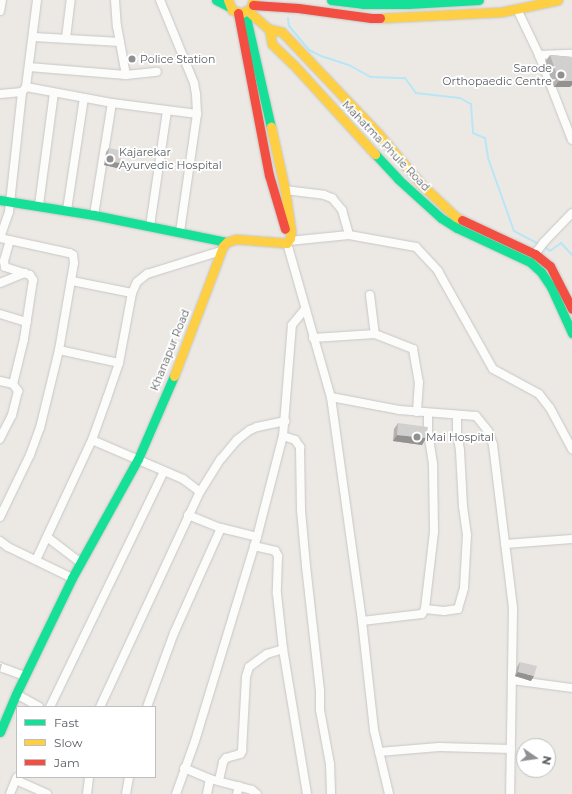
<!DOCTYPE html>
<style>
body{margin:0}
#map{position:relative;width:572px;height:794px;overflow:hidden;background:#ece9e5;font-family:Montserrat,sans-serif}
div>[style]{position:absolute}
.stream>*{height:2px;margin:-1px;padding:0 1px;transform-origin:1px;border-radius:1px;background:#b8e6f7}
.roads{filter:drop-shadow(0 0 1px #c7c7c6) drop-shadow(0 0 1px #c7c7c6)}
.street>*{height:8px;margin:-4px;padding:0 4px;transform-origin:4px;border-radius:4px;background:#fcfcfb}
.fast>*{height:9px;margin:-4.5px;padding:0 4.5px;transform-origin:4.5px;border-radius:4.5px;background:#16e098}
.slow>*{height:9px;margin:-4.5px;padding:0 4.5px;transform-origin:4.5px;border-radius:4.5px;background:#ffcf43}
.jam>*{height:9px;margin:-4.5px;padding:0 4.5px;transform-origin:4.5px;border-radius:4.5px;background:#f24e42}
.wall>*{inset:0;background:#b5b3b1}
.shaded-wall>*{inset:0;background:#939290}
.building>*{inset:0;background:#d2d0ce}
.dots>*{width:11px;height:11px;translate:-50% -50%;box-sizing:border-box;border:2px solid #fff;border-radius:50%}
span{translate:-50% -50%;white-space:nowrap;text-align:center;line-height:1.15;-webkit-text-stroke:3.5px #fff;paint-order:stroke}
.poi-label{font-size:11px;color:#5b6065}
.left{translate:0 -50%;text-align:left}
.right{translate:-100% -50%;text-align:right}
.street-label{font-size:11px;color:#5b6065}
.legend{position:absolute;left:16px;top:706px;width:140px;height:72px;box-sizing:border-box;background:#fff;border:1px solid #bdbfc1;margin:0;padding:5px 7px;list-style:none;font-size:12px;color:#5b6065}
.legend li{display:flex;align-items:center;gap:8px;height:20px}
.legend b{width:20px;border:1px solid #bdbfc1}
.north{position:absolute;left:516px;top:738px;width:40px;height:40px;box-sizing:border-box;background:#fff;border:1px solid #bdbfc1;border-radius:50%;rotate:103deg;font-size:11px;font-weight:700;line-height:16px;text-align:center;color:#5b6065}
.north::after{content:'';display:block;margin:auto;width:14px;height:18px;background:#8e9092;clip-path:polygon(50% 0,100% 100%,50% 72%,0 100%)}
</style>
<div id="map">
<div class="stream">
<i style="left:288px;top:18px;width:8px;rotate:83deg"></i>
<i style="left:289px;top:26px;width:31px;rotate:50deg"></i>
<i style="left:309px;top:50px;width:13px;rotate:27deg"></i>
<i style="left:321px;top:56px;width:29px;rotate:18deg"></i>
<i style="left:349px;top:65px;width:25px;rotate:29deg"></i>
<i style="left:371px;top:77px;width:34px;rotate:2deg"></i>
<i style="left:405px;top:78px;width:19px;rotate:54deg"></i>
<i style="left:416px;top:93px;width:44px;rotate:6.5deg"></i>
<i style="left:460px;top:98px;width:13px;rotate:29deg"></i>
<i style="left:471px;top:104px;width:29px;rotate:86deg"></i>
<i style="left:473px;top:133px;width:13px;rotate:23deg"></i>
<i style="left:485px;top:138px;width:20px;rotate:81deg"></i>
<i style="left:488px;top:158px;width:77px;rotate:70.4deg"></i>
<i style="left:514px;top:231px;width:26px;rotate:28deg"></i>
<i style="left:545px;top:247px;width:6px;rotate:39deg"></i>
<i style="left:550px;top:251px;width:14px;rotate:-36deg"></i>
<i style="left:561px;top:243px;width:16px;rotate:47deg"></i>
</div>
<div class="roads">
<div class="street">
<i style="left:115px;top:0;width:26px;rotate:86deg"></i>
<i style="left:117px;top:26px;width:50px;rotate:79.6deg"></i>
<i style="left:160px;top:0;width:90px;rotate:67.7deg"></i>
<i style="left:194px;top:83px;width:11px;rotate:80deg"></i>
<i style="left:196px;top:94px;width:20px;rotate:87deg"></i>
<i style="left:197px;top:114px;width:119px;rotate:98.2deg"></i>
<i style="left:517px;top:9px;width:51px;rotate:64.4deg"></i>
<i style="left:539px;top:55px;width:91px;rotate:68.8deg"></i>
<i style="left:0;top:11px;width:11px;rotate:-80deg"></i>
<i style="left:34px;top:37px;width:86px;rotate:3.3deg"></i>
<i style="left:66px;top:38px;width:38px;rotate:-83deg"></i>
<i style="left:539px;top:55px;width:33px;rotate:-2deg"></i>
<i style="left:29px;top:67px;width:97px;rotate:4.7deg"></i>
<i style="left:126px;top:75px;width:31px;rotate:-6deg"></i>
<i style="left:26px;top:87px;width:87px;rotate:10.5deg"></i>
<i style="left:112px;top:103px;width:86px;rotate:7.4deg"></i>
<i style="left:0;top:94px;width:22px;rotate:-5deg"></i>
<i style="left:22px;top:92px;width:6px;rotate:-51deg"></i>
<i style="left:26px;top:87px;width:88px;rotate:-82.8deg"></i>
<i style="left:285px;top:190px;width:39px;rotate:7deg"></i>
<i style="left:324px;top:195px;width:9px;rotate:21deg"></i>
<i style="left:332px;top:198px;width:16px;rotate:50deg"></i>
<i style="left:342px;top:210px;width:26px;rotate:74deg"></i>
<i style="left:39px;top:205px;width:113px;rotate:-82.4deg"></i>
<i style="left:67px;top:210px;width:113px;rotate:-81.4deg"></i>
<i style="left:94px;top:215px;width:113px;rotate:-80.9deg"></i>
<i style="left:150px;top:226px;width:116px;rotate:-81.6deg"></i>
<i style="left:10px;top:240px;width:22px;rotate:106deg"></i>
<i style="left:4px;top:261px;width:6px;rotate:81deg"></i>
<i style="left:5px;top:267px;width:26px;rotate:18deg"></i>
<i style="left:30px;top:275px;width:6px;rotate:59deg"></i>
<i style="left:33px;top:280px;width:60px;rotate:98.7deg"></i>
<i style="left:24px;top:339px;width:46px;rotate:103.7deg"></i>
<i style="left:289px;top:241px;width:60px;rotate:-5.7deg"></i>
<i style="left:349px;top:235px;width:68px;rotate:10.2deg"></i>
<i style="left:416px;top:247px;width:33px;rotate:47deg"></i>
<i style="left:438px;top:271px;width:112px;rotate:60.7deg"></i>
<i style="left:493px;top:369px;width:52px;rotate:28.5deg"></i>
<i style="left:539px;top:394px;width:18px;rotate:52deg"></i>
<i style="left:550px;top:408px;width:47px;rotate:61.8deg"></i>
<i style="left:287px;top:243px;width:160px;rotate:74.1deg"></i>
<i style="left:331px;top:397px;width:226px;rotate:82.1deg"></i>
<i style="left:362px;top:621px;width:110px;rotate:83.7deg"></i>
<i style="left:374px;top:730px;width:66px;rotate:76.8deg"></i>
<i style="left:535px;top:254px;width:15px;rotate:-53deg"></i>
<i style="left:544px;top:242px;width:40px;rotate:-46deg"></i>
<i style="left:72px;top:281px;width:61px;rotate:11.3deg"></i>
<i style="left:0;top:283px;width:27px;rotate:-22deg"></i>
<i style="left:370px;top:295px;width:39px;rotate:83deg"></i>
<i style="left:375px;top:334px;width:41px;rotate:21.5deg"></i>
<i style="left:413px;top:349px;width:34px;rotate:80deg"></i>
<i style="left:419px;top:382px;width:30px;rotate:94deg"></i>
<i style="left:0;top:314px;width:28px;rotate:17deg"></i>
<i style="left:313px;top:338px;width:62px;rotate:-3.7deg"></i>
<i style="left:59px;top:350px;width:61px;rotate:12.2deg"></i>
<i style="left:0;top:381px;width:13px;rotate:13deg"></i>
<i style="left:13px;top:384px;width:9px;rotate:54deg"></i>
<i style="left:18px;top:391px;width:25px;rotate:104deg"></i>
<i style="left:12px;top:415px;width:27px;rotate:117deg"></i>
<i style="left:331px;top:397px;width:69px;rotate:10.8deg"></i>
<i style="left:399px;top:410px;width:77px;rotate:4.5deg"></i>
<i style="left:476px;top:416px;width:19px;rotate:51deg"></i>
<i style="left:488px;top:431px;width:15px;rotate:70deg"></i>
<i style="left:493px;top:445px;width:165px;rotate:83deg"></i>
<i style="left:513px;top:609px;width:185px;rotate:90.9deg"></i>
<i style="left:428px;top:413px;width:19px;rotate:90deg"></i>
<i style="left:428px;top:432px;width:33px;rotate:81deg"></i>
<i style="left:433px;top:465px;width:67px;rotate:89.1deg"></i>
<i style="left:434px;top:532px;width:78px;rotate:96.7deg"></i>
<i style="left:425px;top:609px;width:19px;rotate:6deg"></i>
<i style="left:444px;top:611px;width:14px;rotate:-8deg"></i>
<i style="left:458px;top:609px;width:22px;rotate:-74deg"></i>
<i style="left:464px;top:588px;width:53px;rotate:-86.8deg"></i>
<i style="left:467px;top:535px;width:29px;rotate:-98deg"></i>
<i style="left:463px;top:506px;width:56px;rotate:-93.1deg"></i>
<i style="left:460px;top:450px;width:17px;rotate:-100deg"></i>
<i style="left:457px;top:433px;width:17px;rotate:-90deg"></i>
<i style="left:283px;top:436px;width:13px;rotate:18deg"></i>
<i style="left:295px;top:440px;width:9px;rotate:54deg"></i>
<i style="left:300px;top:447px;width:63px;rotate:89.1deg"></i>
<i style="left:301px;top:510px;width:56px;rotate:84.9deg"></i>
<i style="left:306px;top:566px;width:126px;rotate:83.6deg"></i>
<i style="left:320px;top:691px;width:19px;rotate:90deg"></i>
<i style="left:320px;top:710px;width:55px;rotate:79.5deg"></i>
<i style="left:330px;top:764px;width:30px;rotate:88deg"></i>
<i style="left:92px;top:440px;width:99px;rotate:23.2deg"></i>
<i style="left:183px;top:479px;width:21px;rotate:37deg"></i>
<i style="left:188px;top:515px;width:35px;rotate:22deg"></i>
<i style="left:221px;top:528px;width:37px;rotate:14deg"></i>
<i style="left:0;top:517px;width:69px;rotate:-64.2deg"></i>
<i style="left:30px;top:455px;width:29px;rotate:-70deg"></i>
<i style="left:40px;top:428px;width:80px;rotate:-76.3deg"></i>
<i style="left:59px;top:350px;width:88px;rotate:-80.2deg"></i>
<i style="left:74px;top:263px;width:8px;rotate:-97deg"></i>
<i style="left:73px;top:255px;width:4px;rotate:-153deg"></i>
<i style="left:69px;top:253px;width:71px;rotate:-167.7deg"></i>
<i style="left:0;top:238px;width:28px;rotate:-71deg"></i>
<i style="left:9px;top:212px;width:121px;rotate:-83.8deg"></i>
<i style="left:47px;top:537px;width:43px;rotate:37.4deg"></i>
<i style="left:0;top:541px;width:10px;rotate:37deg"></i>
<i style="left:8px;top:547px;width:71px;rotate:25.8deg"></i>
<i style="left:505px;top:544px;width:67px;rotate:-4.3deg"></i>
<i style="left:254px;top:546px;width:22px;rotate:13deg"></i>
<i style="left:275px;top:551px;width:6px;rotate:59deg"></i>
<i style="left:278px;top:556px;width:38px;rotate:92deg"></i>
<i style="left:277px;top:594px;width:55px;rotate:83.8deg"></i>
<i style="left:283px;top:649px;width:147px;rotate:80.6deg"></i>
<i style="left:36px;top:560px;width:132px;rotate:-65deg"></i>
<i style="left:92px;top:440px;width:45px;rotate:-70.3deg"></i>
<i style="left:107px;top:398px;width:37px;rotate:-71deg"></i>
<i style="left:119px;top:363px;width:71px;rotate:-79.5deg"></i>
<i style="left:132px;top:293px;width:12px;rotate:-66deg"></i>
<i style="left:137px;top:282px;width:13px;rotate:-39deg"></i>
<i style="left:147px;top:274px;width:77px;rotate:-17.3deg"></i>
<i style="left:362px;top:621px;width:60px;rotate:-6.7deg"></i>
<i style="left:422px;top:614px;width:6px;rotate:-59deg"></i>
<i style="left:0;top:667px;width:27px;rotate:20deg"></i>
<i style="left:512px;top:680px;width:61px;rotate:7.6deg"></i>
<i style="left:16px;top:694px;width:26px;rotate:29deg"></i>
<i style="left:50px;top:707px;width:262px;rotate:-64.2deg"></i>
<i style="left:100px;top:707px;width:237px;rotate:-65.1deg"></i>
<i style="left:200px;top:492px;width:39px;rotate:-58deg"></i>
<i style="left:221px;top:459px;width:25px;rotate:-50deg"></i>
<i style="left:237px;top:440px;width:16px;rotate:-38deg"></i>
<i style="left:250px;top:430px;width:8px;rotate:-23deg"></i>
<i style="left:257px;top:427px;width:29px;rotate:-12deg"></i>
<i style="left:147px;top:707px;width:79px;rotate:-70deg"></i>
<i style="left:174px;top:633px;width:115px;rotate:-65.9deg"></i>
<i style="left:379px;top:752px;width:60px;rotate:-4.8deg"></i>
<i style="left:439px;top:747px;width:72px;rotate:1.6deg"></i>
<i style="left:184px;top:768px;width:28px;rotate:23deg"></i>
<i style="left:210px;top:779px;width:43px;rotate:14.7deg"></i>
<i style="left:252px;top:790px;width:6px;rotate:39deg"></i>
<i style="left:16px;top:780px;width:34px;rotate:24deg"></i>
<i style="left:219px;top:780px;width:18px;rotate:-77deg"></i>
<i style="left:223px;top:762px;width:5px;rotate:-53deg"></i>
<i style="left:226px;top:758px;width:15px;rotate:-16deg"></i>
<i style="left:240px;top:754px;width:4px;rotate:-56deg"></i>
<i style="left:242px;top:751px;width:74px;rotate:-86.9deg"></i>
<i style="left:246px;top:677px;width:10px;rotate:-73deg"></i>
<i style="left:249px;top:667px;width:22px;rotate:-36deg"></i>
<i style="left:267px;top:654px;width:17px;rotate:-17deg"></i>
<i style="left:10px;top:794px;width:18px;rotate:-68deg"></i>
<i style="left:87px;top:794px;width:17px;rotate:-83deg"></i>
<i style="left:126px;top:794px;width:17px;rotate:-80deg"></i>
<i style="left:176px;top:794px;width:56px;rotate:-70.3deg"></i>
<i style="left:195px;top:741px;width:213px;rotate:-73.1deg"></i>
<i style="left:257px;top:537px;width:104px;rotate:-75.6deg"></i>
<i style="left:283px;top:436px;width:111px;rotate:-85.4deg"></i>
<i style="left:292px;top:325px;width:21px;rotate:-51deg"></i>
<i style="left:207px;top:794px;width:15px;rotate:-79deg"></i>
<i style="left:237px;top:794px;width:8px;rotate:-76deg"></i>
</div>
<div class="fast">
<i style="left:216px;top:0;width:16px;rotate:27deg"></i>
<i style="left:331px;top:0;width:32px;rotate:7deg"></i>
<i style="left:363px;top:4px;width:45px"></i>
<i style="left:408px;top:4px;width:71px;rotate:-3.2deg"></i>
<i style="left:245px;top:13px;width:117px;rotate:77.2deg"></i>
<i style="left:375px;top:154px;width:34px;rotate:47deg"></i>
<i style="left:398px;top:179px;width:58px;rotate:42.2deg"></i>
<i style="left:441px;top:218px;width:19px;rotate:32deg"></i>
<i style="left:457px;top:228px;width:81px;rotate:25deg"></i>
<i style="left:530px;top:262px;width:15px;rotate:42deg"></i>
<i style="left:541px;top:272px;width:18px;rotate:56deg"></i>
<i style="left:551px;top:287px;width:51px;rotate:65.5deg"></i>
<i style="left:0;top:200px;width:95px;rotate:9.1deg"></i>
<i style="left:94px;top:215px;width:136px;rotate:11.5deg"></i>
<i style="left:0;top:732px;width:41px;rotate:-67.2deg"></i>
<i style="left:16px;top:694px;width:129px;rotate:-64.2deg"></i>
<i style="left:72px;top:578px;width:136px;rotate:-61deg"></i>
<i style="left:138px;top:459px;width:90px;rotate:-66.6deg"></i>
</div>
<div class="slow">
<i style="left:228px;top:0;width:11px;rotate:68deg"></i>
<i style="left:232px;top:10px;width:10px;rotate:17deg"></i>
<i style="left:242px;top:13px;width:10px;rotate:-29deg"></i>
<i style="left:251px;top:8px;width:8px;rotate:-76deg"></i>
<i style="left:248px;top:11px;width:28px;rotate:41deg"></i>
<i style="left:269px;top:29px;width:15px;rotate:79deg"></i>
<i style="left:272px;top:44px;width:29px;rotate:44deg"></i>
<i style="left:293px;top:64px;width:122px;rotate:47.7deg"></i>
<i style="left:380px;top:18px;width:121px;rotate:-2.8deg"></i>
<i style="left:501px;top:12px;width:58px;rotate:-11.9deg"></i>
<i style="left:269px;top:29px;width:13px;rotate:13deg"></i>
<i style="left:282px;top:32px;width:138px;rotate:46.5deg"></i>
<i style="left:377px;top:132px;width:68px;rotate:49.8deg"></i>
<i style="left:421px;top:184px;width:48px;rotate:43.3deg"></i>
<i style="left:456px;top:217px;width:7px;rotate:27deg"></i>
<i style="left:174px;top:376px;width:139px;rotate:-69.3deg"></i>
<i style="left:223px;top:246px;width:6px;rotate:-45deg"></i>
<i style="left:227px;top:242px;width:9px;rotate:-18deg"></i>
<i style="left:236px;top:239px;width:51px;rotate:4.5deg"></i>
<i style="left:287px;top:243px;width:6px;rotate:-59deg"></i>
<i style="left:290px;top:238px;width:7px;rotate:-82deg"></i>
<i style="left:291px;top:231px;width:41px;rotate:-98.3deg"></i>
<i style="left:285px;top:190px;width:65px;rotate:-102.5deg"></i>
</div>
<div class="jam">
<i style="left:253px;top:5px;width:45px;rotate:3.8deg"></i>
<i style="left:298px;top:8px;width:74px;rotate:7.8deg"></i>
<i style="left:371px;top:18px;width:9px"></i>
<i style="left:238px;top:13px;width:165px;rotate:79.2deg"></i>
<i style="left:269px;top:175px;width:56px;rotate:73.5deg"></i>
<i style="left:462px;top:220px;width:81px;rotate:25deg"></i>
<i style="left:535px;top:254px;width:19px;rotate:39deg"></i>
<i style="left:550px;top:266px;width:48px;rotate:62.9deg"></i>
</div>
</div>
<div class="wall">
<i style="clip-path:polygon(550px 55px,572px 57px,572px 85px,570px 87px,554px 87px,545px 62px)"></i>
<i style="clip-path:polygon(109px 148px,120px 163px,117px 168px,104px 165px,106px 152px)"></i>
<i style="clip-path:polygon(398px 423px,426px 438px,422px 445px,393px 441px,394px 429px)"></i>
<i style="clip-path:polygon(520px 662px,531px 681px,515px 676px,517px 667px)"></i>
</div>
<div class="shaded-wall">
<i style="clip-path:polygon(559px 81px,572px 81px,572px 85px,570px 87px,554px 87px)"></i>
<i style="clip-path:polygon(107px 161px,120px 163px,117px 168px,104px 165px)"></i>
<i style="clip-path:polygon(397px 435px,426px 438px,422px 445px,393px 441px)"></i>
<i style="clip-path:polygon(518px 672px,534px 676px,531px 681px,515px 676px)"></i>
</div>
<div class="building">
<i style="clip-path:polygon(550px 55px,572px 57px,572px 81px,559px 81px)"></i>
<i style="clip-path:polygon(109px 148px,123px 151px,120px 163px,107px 161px)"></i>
<i style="clip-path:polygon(398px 423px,428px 427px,426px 438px,397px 435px)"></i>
<i style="clip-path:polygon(520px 662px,537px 666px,534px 676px,518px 672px)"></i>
<i style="clip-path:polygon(0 664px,2px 664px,0 672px)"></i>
</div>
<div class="dots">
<i style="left:132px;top:59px;background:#8e9092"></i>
<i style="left:561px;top:75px;background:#8e9092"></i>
<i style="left:110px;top:159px;background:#8e9092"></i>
<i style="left:417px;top:437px;background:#8e9092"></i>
</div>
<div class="poi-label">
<span class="left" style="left:140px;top:59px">Police Station</span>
<span class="right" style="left:552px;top:75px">Sarode<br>Orthopaedic Centre</span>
<span class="left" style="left:119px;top:159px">Kajarekar<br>Ayurvedic Hospital</span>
<span class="left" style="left:426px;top:437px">Mai Hospital</span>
</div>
<div class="street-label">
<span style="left:386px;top:146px;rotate:46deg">Mahatma Phule Road</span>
<span style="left:170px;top:350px;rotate:-68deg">Khanapur Road</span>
</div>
<ul class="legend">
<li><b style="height:5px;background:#16e098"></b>Fast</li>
<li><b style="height:5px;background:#ffcf43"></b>Slow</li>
<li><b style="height:5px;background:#f24e42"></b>Jam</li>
</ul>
<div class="north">N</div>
</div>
